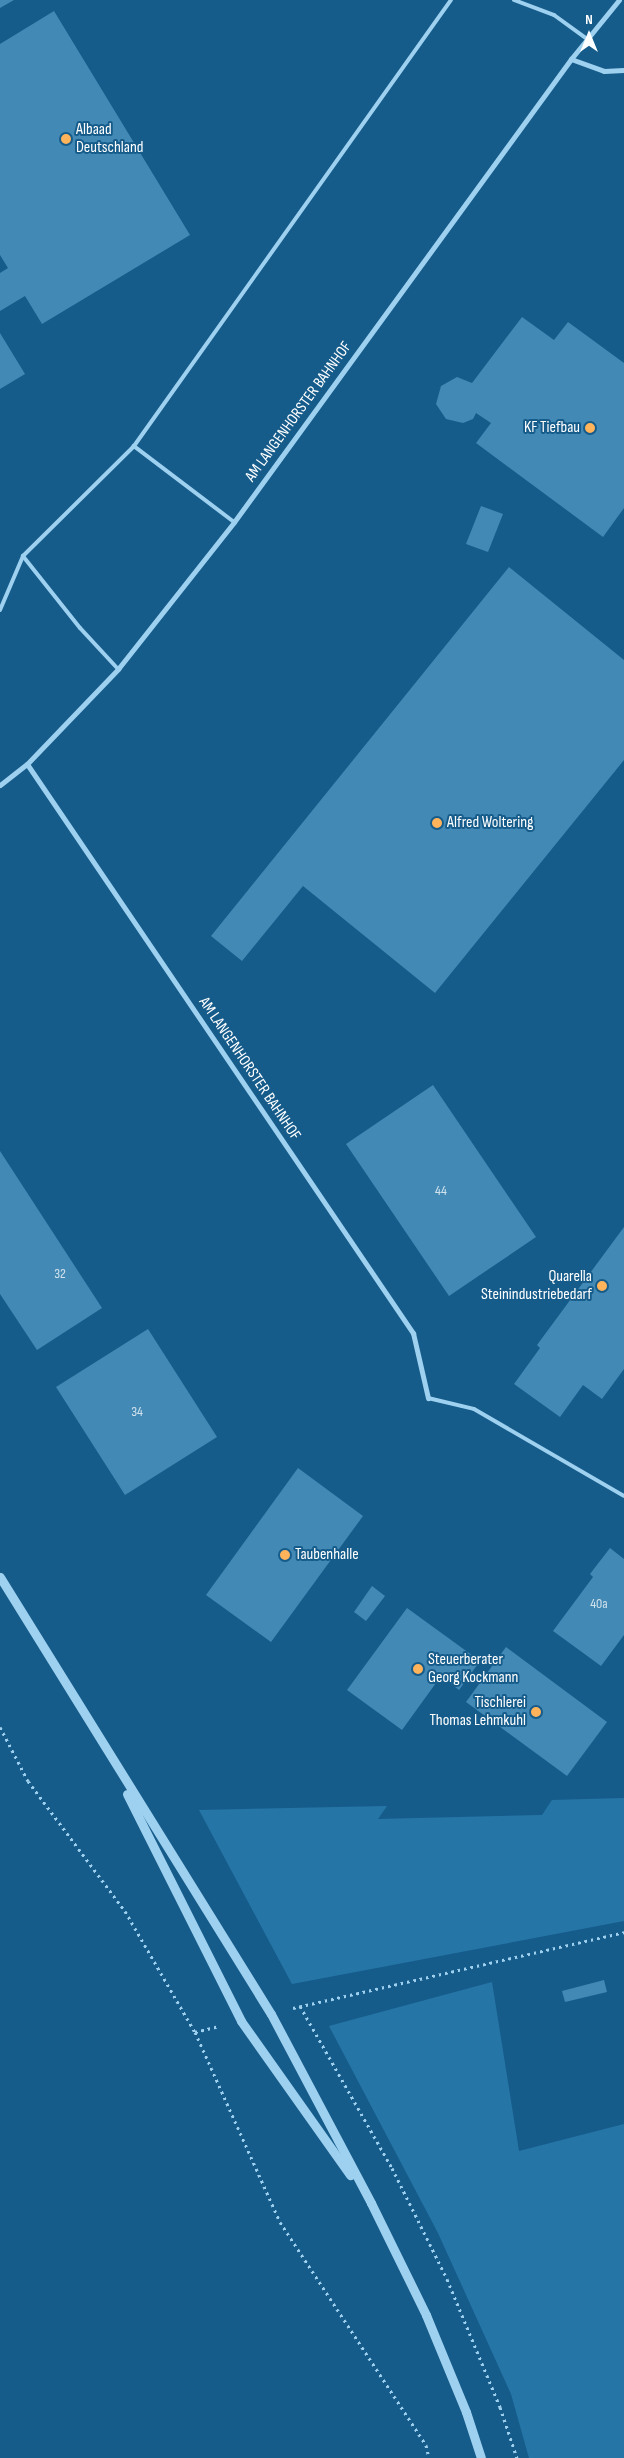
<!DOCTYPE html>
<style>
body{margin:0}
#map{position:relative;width:624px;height:2458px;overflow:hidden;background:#165c8b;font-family:"Sofia Sans Condensed",sans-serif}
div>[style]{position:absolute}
.green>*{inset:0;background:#2576a7}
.building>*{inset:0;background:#4389b5}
.path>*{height:3px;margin-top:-1.5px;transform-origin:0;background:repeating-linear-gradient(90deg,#9ed0ef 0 2.5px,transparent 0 6.5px)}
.service>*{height:4px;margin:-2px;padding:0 2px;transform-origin:2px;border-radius:2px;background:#9ed0ef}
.minor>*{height:5px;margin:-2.5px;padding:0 2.5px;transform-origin:2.5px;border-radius:2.5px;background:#9ed0ef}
.tertiary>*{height:9px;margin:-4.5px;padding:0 4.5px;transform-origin:4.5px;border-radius:4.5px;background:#9ed0ef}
.dots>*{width:14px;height:14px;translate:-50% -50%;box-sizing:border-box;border:2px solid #165c8b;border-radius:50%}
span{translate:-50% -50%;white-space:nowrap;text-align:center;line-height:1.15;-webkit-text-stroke:4px #165c8b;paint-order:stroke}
.number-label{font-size:14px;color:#d0e2ec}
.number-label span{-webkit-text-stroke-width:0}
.poi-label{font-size:16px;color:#fff}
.left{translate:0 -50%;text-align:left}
.right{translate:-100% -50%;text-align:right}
.street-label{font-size:16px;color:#fff}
.north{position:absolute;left:564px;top:10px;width:50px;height:50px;-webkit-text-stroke:4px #165c8b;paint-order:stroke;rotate:0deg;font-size:14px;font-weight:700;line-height:20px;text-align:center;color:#fff}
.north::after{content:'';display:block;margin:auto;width:18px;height:22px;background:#fff;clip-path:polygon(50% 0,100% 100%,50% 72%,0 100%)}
</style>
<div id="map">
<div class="green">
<i style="clip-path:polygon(624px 1798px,624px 1921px,292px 1984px,199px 1810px,387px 1806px,378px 1819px,542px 1815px,552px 1800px)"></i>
<i style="clip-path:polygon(492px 1982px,519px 2151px,624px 2124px,624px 2458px,529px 2458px,511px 2394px,438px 2233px,329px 2026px)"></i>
</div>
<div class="building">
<i style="clip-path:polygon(0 0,14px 0,0 8px)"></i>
<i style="clip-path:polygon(54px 11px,190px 235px,42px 324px,25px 296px,0 311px,0 273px,8px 268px,0 255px,0 44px)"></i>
<i style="clip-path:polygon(522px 317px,554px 340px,568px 322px,624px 363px,624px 508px,603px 537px,476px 443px,491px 423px,476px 413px,473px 419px,463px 423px,446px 419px,436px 404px,441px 386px,457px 377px,472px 383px)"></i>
<i style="clip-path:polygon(0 333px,25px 374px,0 389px)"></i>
<i style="clip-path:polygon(481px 506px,503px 514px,488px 552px,466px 544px)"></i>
<i style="clip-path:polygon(509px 567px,624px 660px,624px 760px,435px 993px,303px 886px,242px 961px,211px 936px)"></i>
<i style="clip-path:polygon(433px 1085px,536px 1237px,449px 1296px,346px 1144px)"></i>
<i style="clip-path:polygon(0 1151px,102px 1308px,37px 1350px,0 1294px)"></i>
<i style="clip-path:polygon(624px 1227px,624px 1369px,602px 1399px,583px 1385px,560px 1417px,514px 1384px,540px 1348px,537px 1345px)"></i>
<i style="clip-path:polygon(148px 1329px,217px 1437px,125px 1495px,56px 1387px)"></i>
<i style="clip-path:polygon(298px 1468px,363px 1516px,271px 1642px,206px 1595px)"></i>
<i style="clip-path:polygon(610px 1548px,624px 1559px,624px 1635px,601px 1666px,553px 1631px,593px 1577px,590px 1574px)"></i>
<i style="clip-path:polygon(372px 1586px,385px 1596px,366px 1621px,354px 1612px)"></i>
<i style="clip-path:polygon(407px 1608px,480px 1661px,459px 1690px,441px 1676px,402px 1730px,347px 1690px)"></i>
<i style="clip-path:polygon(506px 1647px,607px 1722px,567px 1776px,466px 1702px)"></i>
<i style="clip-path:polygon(604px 1980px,607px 1992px,565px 2002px,562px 1991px)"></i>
</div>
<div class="path">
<i style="left:0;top:1727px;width:61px;rotate:62.6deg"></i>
<i style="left:28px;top:1781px;width:162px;rotate:53.3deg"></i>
<i style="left:125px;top:1911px;width:140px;rotate:60deg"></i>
<i style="left:195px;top:2032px;width:208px;rotate:65.9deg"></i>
<i style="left:280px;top:2222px;width:267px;rotate:56.8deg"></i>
<i style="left:426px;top:2445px;width:13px;rotate:77deg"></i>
<i style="left:300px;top:2006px;width:186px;rotate:60.4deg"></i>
<i style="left:392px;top:2168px;width:124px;rotate:63.6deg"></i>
<i style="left:447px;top:2279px;width:139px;rotate:67.5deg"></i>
<i style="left:500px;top:2407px;width:54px;rotate:71.6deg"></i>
<i style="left:293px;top:2008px;width:340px;rotate:-12.9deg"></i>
<i style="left:195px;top:2032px;width:25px;rotate:-14deg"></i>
</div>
<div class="service">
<i style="left:514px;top:0;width:43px;rotate:20.6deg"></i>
<i style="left:554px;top:15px;width:39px;rotate:36deg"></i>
<i style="left:234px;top:522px;width:126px;rotate:-142.8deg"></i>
<i style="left:134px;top:446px;width:547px;rotate:-54.6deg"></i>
<i style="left:0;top:610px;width:59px;rotate:-66.9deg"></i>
<i style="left:118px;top:669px;width:56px;rotate:-132.8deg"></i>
<i style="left:80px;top:628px;width:92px;rotate:-128.4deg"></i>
<i style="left:23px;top:556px;width:156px;rotate:-44.7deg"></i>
<i style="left:428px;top:1398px;width:47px;rotate:13.4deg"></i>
<i style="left:474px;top:1409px;width:173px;rotate:30.1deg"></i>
</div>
<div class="minor">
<i style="left:571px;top:59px;width:35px;rotate:20deg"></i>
<i style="left:604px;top:71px;width:20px;rotate:-3deg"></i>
<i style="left:27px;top:764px;width:688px;rotate:55.85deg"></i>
<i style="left:413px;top:1333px;width:67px;rotate:77deg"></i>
<i style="left:0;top:785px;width:34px;rotate:-38deg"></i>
<i style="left:27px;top:764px;width:132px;rotate:-46.2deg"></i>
<i style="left:118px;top:669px;width:187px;rotate:-51.7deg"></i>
<i style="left:234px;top:522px;width:573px;rotate:-53.95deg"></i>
<i style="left:571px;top:59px;width:76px;rotate:-50.9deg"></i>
</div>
<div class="tertiary">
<i style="left:0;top:1577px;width:514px;rotate:58.2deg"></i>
<i style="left:271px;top:2014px;width:214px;rotate:62.1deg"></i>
<i style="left:371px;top:2203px;width:125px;rotate:63.8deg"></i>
<i style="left:426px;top:2315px;width:105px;rotate:67.6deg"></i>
<i style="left:466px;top:2412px;width:48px;rotate:71.9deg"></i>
<i style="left:127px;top:1794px;width:254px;rotate:63.3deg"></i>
<i style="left:241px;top:2021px;width:189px;rotate:54.7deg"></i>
</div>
<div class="dots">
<i style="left:66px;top:139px;background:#ffb45c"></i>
<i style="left:590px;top:428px;background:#ffb45c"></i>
<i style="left:437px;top:823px;background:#ffb45c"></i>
<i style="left:602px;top:1286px;background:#ffb45c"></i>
<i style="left:285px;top:1555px;background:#ffb45c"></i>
<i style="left:418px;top:1669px;background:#ffb45c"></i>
<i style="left:536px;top:1712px;background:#ffb45c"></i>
</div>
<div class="number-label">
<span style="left:441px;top:1191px">44</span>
<span style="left:60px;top:1274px">32</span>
<span style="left:137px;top:1412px">34</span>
<span style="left:599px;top:1604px">40a</span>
</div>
<div class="poi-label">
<span class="left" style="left:76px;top:139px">Albaad<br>Deutschland</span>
<span class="right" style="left:580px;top:428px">KF Tiefbau</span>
<span class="left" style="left:447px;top:823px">Alfred Woltering</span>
<span class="right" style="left:592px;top:1286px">Quarella<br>Steinindustriebedarf</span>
<span class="left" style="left:295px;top:1555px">Taubenhalle</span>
<span class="left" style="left:428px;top:1669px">Steuerberater<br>Georg Kockmann</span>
<span class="right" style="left:526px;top:1712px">Tischlerei<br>Thomas Lehmkuhl</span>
</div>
<div class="street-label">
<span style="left:299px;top:412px;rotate:-54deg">AM LANGENHORSTER BAHNHOF</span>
<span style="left:249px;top:1069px;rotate:56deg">AM LANGENHORSTER BAHNHOF</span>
</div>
<div class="north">N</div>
</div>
